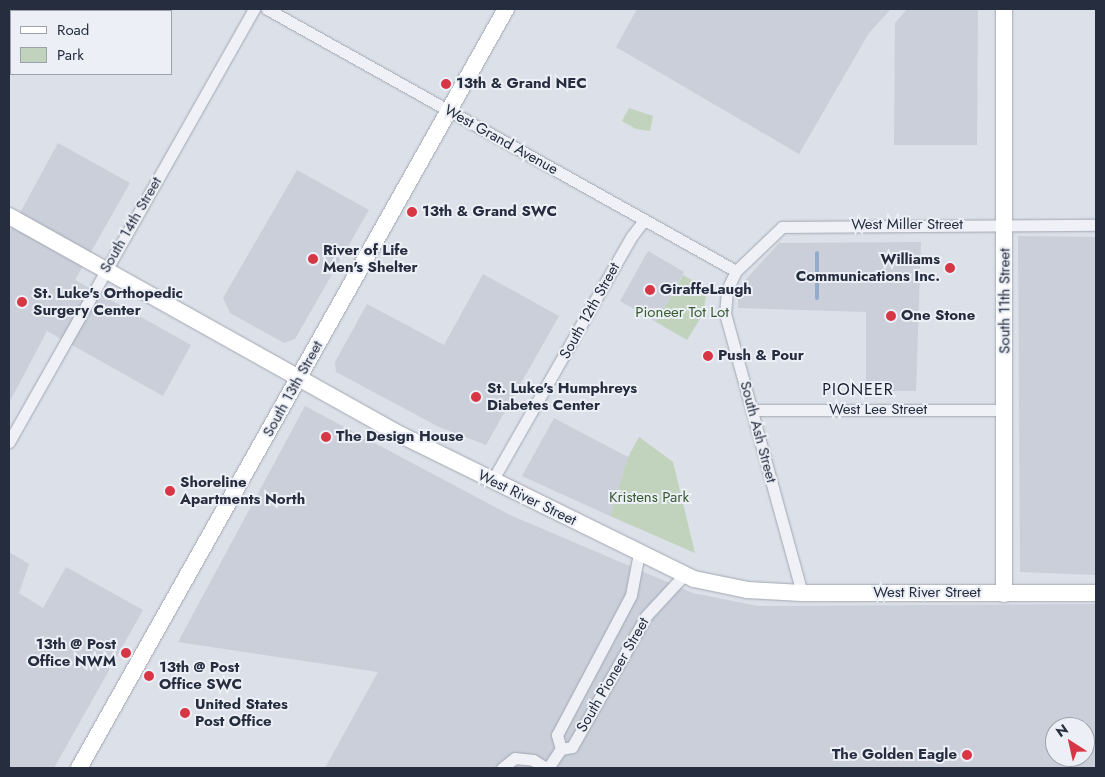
<!DOCTYPE html>
<style>
body{margin:0}
#map{position:relative;width:1105px;height:777px;overflow:hidden;background:#dce0e8;font-family:Jost,sans-serif}
div>[style]{position:absolute}
.built>*{inset:0;background:#cacfda}
.green>*{inset:0;background:#c1d2bd}
.stream>*{height:4px;margin:-2px;padding:0 2px;transform-origin:2px;border-radius:2px;background:#95abcb}
.roads{filter:drop-shadow(0 0 1px #a1a7b2) drop-shadow(0 0 1px #a1a7b2)}
.street>*{height:11px;margin:-5.5px;padding:0 5.5px;transform-origin:5.5px;border-radius:5.5px;background:#eff1f6}
.secondary>*{height:16px;margin:-8px;padding:0 8px;transform-origin:8px;border-radius:8px;background:#fff}
.dots>*{width:14px;height:14px;translate:-50% -50%;box-sizing:border-box;border:2px solid #eceff5;border-radius:50%}
span{translate:-50% -50%;white-space:nowrap;text-align:center;line-height:1.15;-webkit-text-stroke:4px #eceff5;paint-order:stroke}
.poi-label{font-size:15px;color:#252d3f;font-weight:700}
.left{translate:0 -50%;text-align:left}
.right{translate:-100% -50%;text-align:right}
.street-label{font-size:15px;color:#252d3f}
.park-label{font-size:15px;color:#375c32}
.neighbourhood-label{font-size:16px;color:#181e30;letter-spacing:1px}
.frame{position:absolute;inset:0;border:10px solid #252d3f;pointer-events:none}
.legend{position:absolute;left:10px;top:10px;width:162px;height:65px;box-sizing:border-box;background:#eceff5;border:1px solid #9ca1ac;margin:0;padding:6px 9px;list-style:none;font-size:15px;color:#252d3f}
.legend li{display:flex;align-items:center;gap:10px;height:25px}
.legend b{width:25px;border:1px solid #9ca1ac}
.north{position:absolute;left:1045px;top:717px;width:50px;height:50px;box-sizing:border-box;background:#eceff5;border:1px solid #9ca1ac;border-radius:50%;rotate:325deg;font-size:14px;font-weight:700;line-height:20px;text-align:center;color:#252d3f}
.north::after{content:'';display:block;margin:auto;width:18px;height:22px;background:#d73744;clip-path:polygon(50% 0,100% 100%,50% 72%,0 100%)}
</style>
<div id="map">
<div class="built">
<i style="clip-path:polygon(637px 9px,891px 9px,869px 33px,799px 154px,616px 47px)"></i>
<i style="clip-path:polygon(907px 9px,978px 9px,977px 145px,894px 145px,895px 23px)"></i>
<i style="clip-path:polygon(58px 143px,130px 183px,75px 280px,191px 345px,163px 396px,47px 331px,9px 403px,9px 233px)"></i>
<i style="clip-path:polygon(297px 170px,369px 210px,295px 339px,284px 343px,230px 313px,223px 298px)"></i>
<i style="clip-path:polygon(1018px 236px,1096px 237px,1096px 575px,1020px 572px)"></i>
<i style="clip-path:polygon(921px 242px,916px 391px,866px 391px,866px 312px,738px 308px,738px 288px,779px 243px)"></i>
<i style="clip-path:polygon(648px 251px,684px 272px,656px 322px,620px 301px)"></i>
<i style="clip-path:polygon(483px 274px,559px 316px,486px 445px,439px 427px,336px 372px,335px 362px,367px 304px,444px 345px)"></i>
<i style="clip-path:polygon(evenodd,305px 406px,510px 515px,693px 593px,758px 606px,1096px 604px,1096px 768px,325px 768px,378px 672px,178px 642px,305px 406px,1055px 727px,1085px 727px,1085px 757px,1055px 757px,1055px 727px)"></i>
<i style="clip-path:polygon(554px 418px,628px 457px,610px 516px,522px 476px)"></i>
<i style="clip-path:polygon(9px 552px,29px 564px,19px 593px,43px 608px,66px 567px,143px 610px,54px 768px,9px 768px)"></i>
</div>
<div class="green">
<i style="clip-path:polygon(629px 108px,653px 116px,650px 131px,636px 129px,622px 121px)"></i>
<i style="clip-path:polygon(683px 275px,707px 289px,703px 314px,687px 340px,656px 322px)"></i>
<i style="clip-path:polygon(639px 437px,673px 462px,695px 553px,610px 516px,628px 457px)"></i>
</div>
<div class="stream">
<i style="left:817px;top:298px;width:45px;rotate:-90deg"></i>
</div>
<div class="roads">
<div class="street">
<i style="left:267px;top:9px;width:537px;rotate:29.19deg"></i>
<i style="left:752px;top:410px;width:253px"></i>
<i style="left:9px;top:442px;width:498px;rotate:-60.5deg"></i>
<i style="left:492px;top:481px;width:282px;rotate:-60.3deg"></i>
<i style="left:632px;top:236px;width:20px;rotate:-53deg"></i>
<i style="left:802px;top:593px;width:289px;rotate:-105.4deg"></i>
<i style="left:725px;top:314px;width:24px;rotate:-85deg"></i>
<i style="left:727px;top:290px;width:21px;rotate:-65deg"></i>
<i style="left:736px;top:271px;width:64px;rotate:-43.7deg"></i>
<i style="left:782px;top:227px;width:314px;rotate:-0.4deg"></i>
<i style="left:561px;top:749px;width:15px;rotate:-106deg"></i>
<i style="left:557px;top:735px;width:158px;rotate:-62.1deg"></i>
<i style="left:631px;top:595px;width:43px;rotate:-79.2deg"></i>
<i style="left:502px;top:768px;width:16px;rotate:-38deg"></i>
<i style="left:515px;top:758px;width:18px;rotate:6deg"></i>
<i style="left:533px;top:760px;width:15px;rotate:32deg"></i>
<i style="left:548px;top:768px;width:23px;rotate:-56deg"></i>
<i style="left:561px;top:749px;width:11px;rotate:-10deg"></i>
<i style="left:572px;top:747px;width:150px;rotate:-60.5deg"></i>
<i style="left:646px;top:616px;width:56px;rotate:-47.2deg"></i>
</div>
<div class="secondary">
<i style="left:1004px;top:9px;width:585px;rotate:90deg"></i>
<i style="left:9px;top:216px;width:440px;rotate:29.2deg"></i>
<i style="left:393px;top:431px;width:335px;rotate:26.2deg"></i>
<i style="left:694px;top:579px;width:54px;rotate:11.7deg"></i>
<i style="left:747px;top:590px;width:55px;rotate:3.1deg"></i>
<i style="left:802px;top:593px;width:294px"></i>
<i style="left:79px;top:768px;width:871px;rotate:-60.64deg"></i>
</div>
</div>
<div class="dots">
<i style="left:446px;top:84px;background:#d73744"></i>
<i style="left:412px;top:212px;background:#d73744"></i>
<i style="left:313px;top:259px;background:#d73744"></i>
<i style="left:950px;top:268px;background:#d73744"></i>
<i style="left:650px;top:290px;background:#d73744"></i>
<i style="left:22px;top:302px;background:#d73744"></i>
<i style="left:891px;top:316px;background:#d73744"></i>
<i style="left:708px;top:356px;background:#d73744"></i>
<i style="left:476px;top:397px;background:#d73744"></i>
<i style="left:326px;top:437px;background:#d73744"></i>
<i style="left:170px;top:491px;background:#d73744"></i>
<i style="left:126px;top:653px;background:#d73744"></i>
<i style="left:149px;top:676px;background:#d73744"></i>
<i style="left:185px;top:713px;background:#d73744"></i>
<i style="left:967px;top:755px;background:#d73744"></i>
</div>
<div class="poi-label">
<span class="left" style="left:456px;top:84px">13th &amp; Grand NEC</span>
<span class="left" style="left:422px;top:212px">13th &amp; Grand SWC</span>
<span class="left" style="left:323px;top:259px">River of Life<br>Men's Shelter</span>
<span class="right" style="left:940px;top:268px">Williams<br>Communications Inc.</span>
<span class="left" style="left:660px;top:290px">GiraffeLaugh</span>
<span class="left" style="left:33px;top:302px">St. Luke's Orthopedic<br>Surgery Center</span>
<span class="left" style="left:901px;top:316px">One Stone</span>
<span class="left" style="left:718px;top:356px">Push &amp; Pour</span>
<span class="left" style="left:487px;top:397px">St. Luke's Humphreys<br>Diabetes Center</span>
<span class="left" style="left:336px;top:437px">The Design House</span>
<span class="left" style="left:180px;top:491px">Shoreline<br>Apartments North</span>
<span class="right" style="left:116px;top:653px">13th @ Post<br>Office NWM</span>
<span class="left" style="left:159px;top:676px">13th @ Post<br>Office SWC</span>
<span class="left" style="left:195px;top:713px">United States<br>Post Office</span>
<span class="right" style="left:957px;top:755px">The Golden Eagle</span>
</div>
<div class="street-label">
<span style="left:501px;top:140px;rotate:29deg">West Grand Avenue</span>
<span style="left:131px;top:225px;rotate:-60deg">South 14th Street</span>
<span style="left:907px;top:225px">West Miller Street</span>
<span style="left:1005px;top:301px;rotate:-90deg">South 11th Street</span>
<span style="left:590px;top:311px;rotate:-61deg">South 12th Street</span>
<span style="left:293px;top:389px;rotate:-61deg">South 13th Street</span>
<span style="left:878px;top:410px">West Lee Street</span>
<span style="left:758px;top:432px;rotate:75deg">South Ash Street</span>
<span style="left:527px;top:498px;rotate:26deg">West River Street</span>
<span style="left:927px;top:593px">West River Street</span>
<span style="left:613px;top:675px;rotate:-60deg">South Pioneer Street</span>
</div>
<div class="park-label">
<span style="left:682px;top:313px">Pioneer Tot Lot</span>
<span style="left:649px;top:498px">Kristens Park</span>
</div>
<div class="neighbourhood-label">
<span style="left:858px;top:390px">PIONEER</span>
</div>
<div class="frame"></div>
<ul class="legend">
<li><b style="height:6px;background:#fff"></b>Road</li>
<li><b style="height:14px;background:#c1d2bd"></b>Park</li>
</ul>
<div class="north">N</div>
</div>
